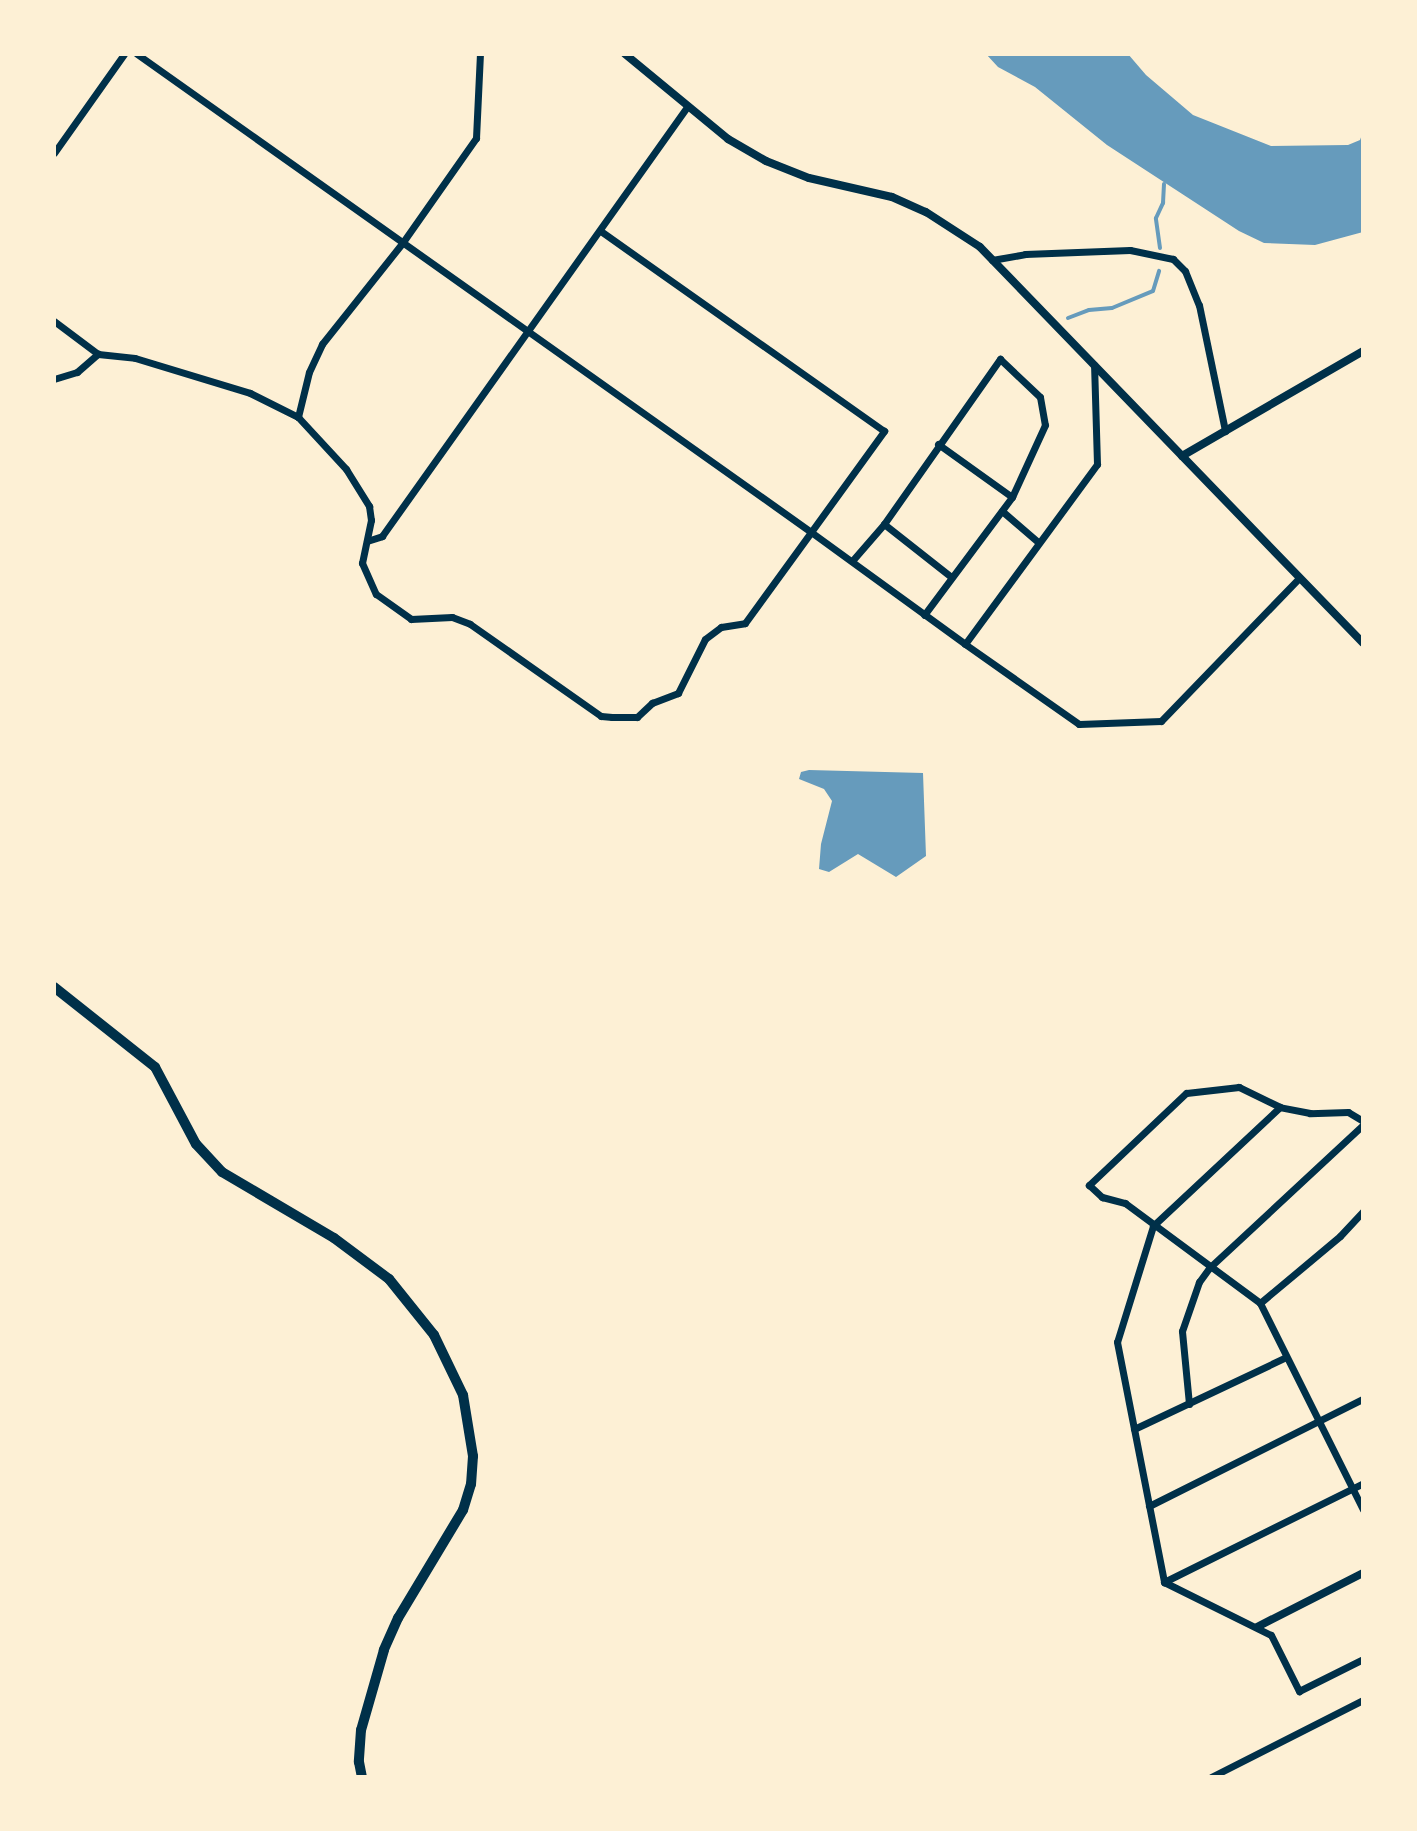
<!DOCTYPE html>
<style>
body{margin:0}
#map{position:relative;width:1417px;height:1831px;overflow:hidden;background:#fdf0d5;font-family:Poppins,sans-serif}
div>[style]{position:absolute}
.water>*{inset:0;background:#669bbc}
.stream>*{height:4px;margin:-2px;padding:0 2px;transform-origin:2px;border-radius:2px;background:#669bbc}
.minor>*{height:7px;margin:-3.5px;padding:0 3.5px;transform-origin:3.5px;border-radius:3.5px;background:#003049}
.tertiary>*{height:8px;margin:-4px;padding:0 4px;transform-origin:4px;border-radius:4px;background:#003049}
.secondary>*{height:10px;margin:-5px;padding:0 5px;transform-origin:5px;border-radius:5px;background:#003049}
span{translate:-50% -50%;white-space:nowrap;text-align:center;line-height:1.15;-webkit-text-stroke:6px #fdf0d5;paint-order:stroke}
.frame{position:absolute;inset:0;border:56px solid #fdf0d5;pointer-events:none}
</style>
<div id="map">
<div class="water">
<i style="clip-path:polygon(986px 54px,1128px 54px,1146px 75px,1193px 115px,1271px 146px,1348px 145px,1360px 140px,1363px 132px,1363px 232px,1315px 245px,1264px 243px,1239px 231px,1107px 145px,1035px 87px,998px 67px)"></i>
<i style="clip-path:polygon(809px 770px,923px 773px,926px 856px,896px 877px,858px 854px,829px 872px,819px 869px,821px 844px,832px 801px,824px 789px,799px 779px,801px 772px)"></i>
</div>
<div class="stream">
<i style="left:1160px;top:248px;width:30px;rotate:-98deg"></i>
<i style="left:1156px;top:218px;width:17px;rotate:-65deg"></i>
<i style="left:1163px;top:203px;width:19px;rotate:-87deg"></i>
<i style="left:1068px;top:318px;width:22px;rotate:-21deg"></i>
<i style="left:1089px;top:310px;width:23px;rotate:-5deg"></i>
<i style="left:1112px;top:308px;width:44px;rotate:-22.5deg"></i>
<i style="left:1153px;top:291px;width:21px;rotate:-73deg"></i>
</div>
<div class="minor">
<i style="left:137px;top:54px;width:826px;rotate:35.34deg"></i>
<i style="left:811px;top:532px;width:125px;rotate:-54.1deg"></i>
<i style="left:884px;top:431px;width:347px;rotate:-144.8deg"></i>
<i style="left:54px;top:153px;width:121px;rotate:-54.7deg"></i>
<i style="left:992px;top:260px;width:34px;rotate:-10deg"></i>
<i style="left:1025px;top:254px;width:105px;rotate:-2.2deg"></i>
<i style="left:1130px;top:250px;width:44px;rotate:11.8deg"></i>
<i style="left:1173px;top:259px;width:17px;rotate:45deg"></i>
<i style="left:1185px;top:271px;width:37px;rotate:68deg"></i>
<i style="left:1199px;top:305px;width:129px;rotate:78.3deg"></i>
<i style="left:54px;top:321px;width:55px;rotate:36.9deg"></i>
<i style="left:98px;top:354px;width:37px;rotate:6deg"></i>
<i style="left:135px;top:358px;width:120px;rotate:16.9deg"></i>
<i style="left:250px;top:393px;width:54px;rotate:26.6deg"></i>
<i style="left:298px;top:417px;width:71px;rotate:47.3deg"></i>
<i style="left:346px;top:469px;width:44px;rotate:58.1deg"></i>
<i style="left:369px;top:506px;width:14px;rotate:82deg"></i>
<i style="left:371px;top:520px;width:44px;rotate:101.8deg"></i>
<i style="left:362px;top:563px;width:34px;rotate:66deg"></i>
<i style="left:376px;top:594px;width:43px;rotate:35.5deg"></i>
<i style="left:411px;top:619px;width:41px;rotate:-2.8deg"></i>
<i style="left:452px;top:617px;width:19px;rotate:21deg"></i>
<i style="left:470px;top:624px;width:160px;rotate:35.1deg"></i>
<i style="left:601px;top:716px;width:11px;rotate:5deg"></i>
<i style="left:612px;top:717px;width:25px"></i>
<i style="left:637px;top:717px;width:21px;rotate:-43deg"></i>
<i style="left:652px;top:703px;width:28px;rotate:-21deg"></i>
<i style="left:678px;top:693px;width:60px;rotate:-63.4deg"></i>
<i style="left:705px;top:639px;width:20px;rotate:-37deg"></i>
<i style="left:721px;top:627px;width:24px;rotate:-9deg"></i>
<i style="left:745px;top:623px;width:112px;rotate:-54deg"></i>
<i style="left:811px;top:532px;width:190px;rotate:36deg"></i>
<i style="left:965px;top:644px;width:223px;rotate:-53.7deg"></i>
<i style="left:1097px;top:464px;width:99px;rotate:-91.7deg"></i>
<i style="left:54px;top:379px;width:24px;rotate:-17deg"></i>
<i style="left:77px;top:372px;width:28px;rotate:-41deg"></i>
<i style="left:298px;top:417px;width:46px;rotate:-76.3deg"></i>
<i style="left:309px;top:372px;width:31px;rotate:-65deg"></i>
<i style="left:322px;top:344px;width:130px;rotate:-51.5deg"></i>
<i style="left:403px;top:242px;width:127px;rotate:-54.9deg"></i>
<i style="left:476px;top:138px;width:84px;rotate:-87.3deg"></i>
<i style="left:938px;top:444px;width:91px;rotate:35.6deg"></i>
<i style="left:1002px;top:511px;width:48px;rotate:40.7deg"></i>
<i style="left:884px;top:524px;width:84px;rotate:38.2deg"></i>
<i style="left:367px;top:541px;width:16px;rotate:-18deg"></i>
<i style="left:382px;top:536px;width:526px;rotate:-54.59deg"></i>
<i style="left:852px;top:561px;width:49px;rotate:-49.1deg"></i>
<i style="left:884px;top:524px;width:202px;rotate:-54.9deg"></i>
<i style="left:1000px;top:359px;width:55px;rotate:43.5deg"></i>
<i style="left:1040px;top:397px;width:28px;rotate:80deg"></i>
<i style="left:1045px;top:425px;width:79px;rotate:114.6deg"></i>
<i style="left:1012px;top:497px;width:147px;rotate:126.7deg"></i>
<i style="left:965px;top:644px;width:139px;rotate:35.1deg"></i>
<i style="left:1079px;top:724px;width:82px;rotate:-2.1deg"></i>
<i style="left:1161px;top:721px;width:199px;rotate:-46deg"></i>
<i style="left:1280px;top:1107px;width:174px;rotate:136.9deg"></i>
<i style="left:1153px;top:1226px;width:121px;rotate:107.2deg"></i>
<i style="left:1117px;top:1342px;width:245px;rotate:78.9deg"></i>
<i style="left:1164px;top:1582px;width:119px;rotate:26.4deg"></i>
<i style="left:1271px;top:1635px;width:63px;rotate:63.4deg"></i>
<i style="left:1299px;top:1691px;width:72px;rotate:-26.6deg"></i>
<i style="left:1363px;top:1121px;width:17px;rotate:-149deg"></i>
<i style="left:1348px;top:1112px;width:38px;rotate:178deg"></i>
<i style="left:1310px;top:1113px;width:31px;rotate:-169deg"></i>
<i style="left:1280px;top:1107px;width:46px;rotate:-154deg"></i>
<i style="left:1239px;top:1087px;width:53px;rotate:173.5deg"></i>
<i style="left:1186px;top:1093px;width:134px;rotate:136.5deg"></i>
<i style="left:1089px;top:1185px;width:18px;rotate:43deg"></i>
<i style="left:1102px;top:1197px;width:24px;rotate:15deg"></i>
<i style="left:1125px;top:1203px;width:168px;rotate:36.5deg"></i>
<i style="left:1260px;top:1303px;width:231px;rotate:63.5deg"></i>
<i style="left:1260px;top:1303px;width:104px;rotate:-39.9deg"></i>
<i style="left:1340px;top:1236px;width:34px;rotate:-47deg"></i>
<i style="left:1189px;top:1404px;width:73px;rotate:-95.5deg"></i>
<i style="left:1182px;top:1331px;width:52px;rotate:-70.9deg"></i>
<i style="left:1199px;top:1282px;width:17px;rotate:-54deg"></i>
<i style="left:1209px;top:1268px;width:210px;rotate:-42.9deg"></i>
<i style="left:1134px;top:1429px;width:168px;rotate:-25.3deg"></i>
<i style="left:1149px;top:1506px;width:239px;rotate:-26.6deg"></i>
<i style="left:1164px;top:1582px;width:222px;rotate:-26.4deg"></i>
<i style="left:1211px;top:1777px;width:170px;rotate:-26.9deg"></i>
</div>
<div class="tertiary">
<i style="left:625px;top:54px;width:134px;rotate:39.5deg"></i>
<i style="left:728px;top:139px;width:44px;rotate:30.1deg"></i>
<i style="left:766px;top:161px;width:46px;rotate:21.6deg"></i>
<i style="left:809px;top:178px;width:85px;rotate:12.9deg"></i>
<i style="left:892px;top:197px;width:37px;rotate:24deg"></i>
<i style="left:926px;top:212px;width:64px;rotate:32.9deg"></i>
<i style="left:980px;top:247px;width:551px;rotate:45.96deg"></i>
<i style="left:1182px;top:456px;width:209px;rotate:-30.1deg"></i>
<i style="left:1257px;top:1627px;width:119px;rotate:-27deg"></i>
</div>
<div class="secondary">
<i style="left:54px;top:987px;width:129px;rotate:38.4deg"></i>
<i style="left:155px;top:1067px;width:87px;rotate:62deg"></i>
<i style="left:196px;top:1144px;width:38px;rotate:47deg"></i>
<i style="left:222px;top:1172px;width:130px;rotate:30.5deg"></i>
<i style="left:334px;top:1238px;width:69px;rotate:36.7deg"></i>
<i style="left:389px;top:1279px;width:72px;rotate:51.2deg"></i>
<i style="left:434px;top:1335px;width:67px;rotate:64.2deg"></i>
<i style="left:463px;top:1395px;width:62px;rotate:80.7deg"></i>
<i style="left:473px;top:1456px;width:28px;rotate:94deg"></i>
<i style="left:471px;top:1484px;width:27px;rotate:107deg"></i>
<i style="left:463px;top:1510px;width:126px;rotate:121deg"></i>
<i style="left:398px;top:1618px;width:35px;rotate:114deg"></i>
<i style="left:384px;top:1650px;width:83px;rotate:106deg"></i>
<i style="left:361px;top:1730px;width:32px;rotate:94deg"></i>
<i style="left:359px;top:1762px;width:15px;rotate:79deg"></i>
</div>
<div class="frame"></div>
</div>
